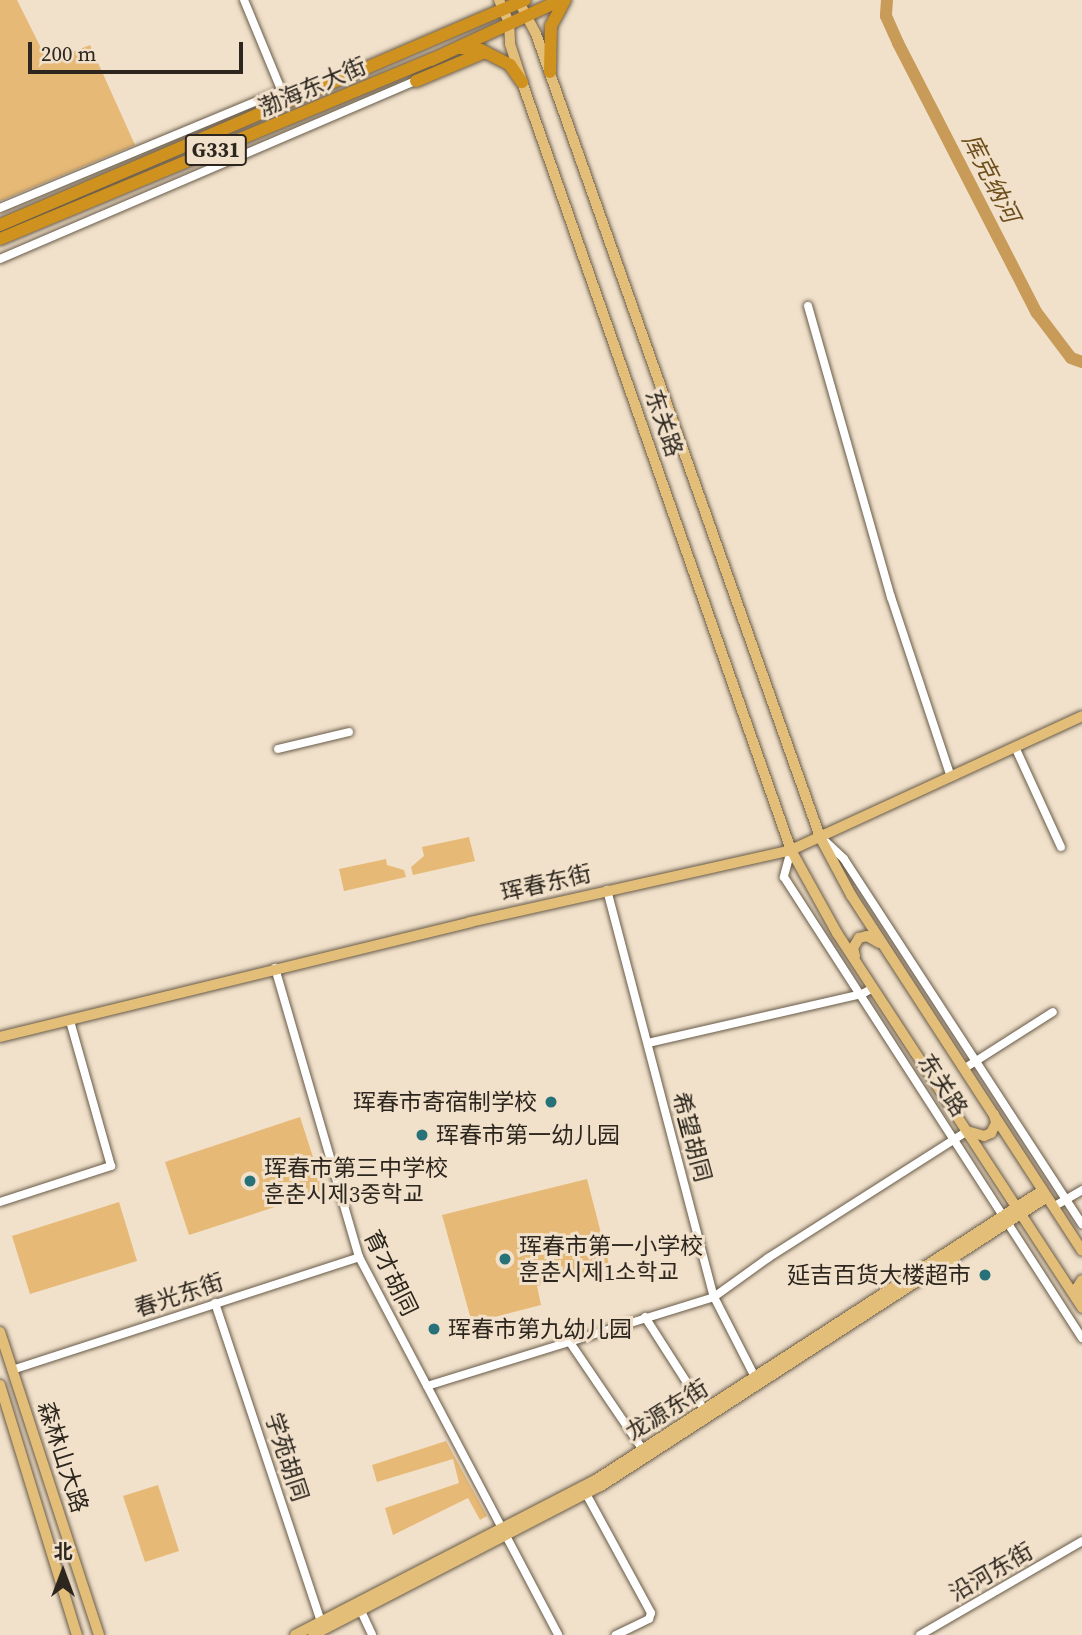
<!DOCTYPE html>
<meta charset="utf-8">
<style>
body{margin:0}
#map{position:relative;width:1082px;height:1635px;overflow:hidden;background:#f1e1cb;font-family:"Source Serif 4","Noto Sans SC","Noto Sans KR",serif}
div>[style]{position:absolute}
.green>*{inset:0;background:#e6b976}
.river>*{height:12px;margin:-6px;padding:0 6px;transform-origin:6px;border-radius:6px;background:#c89b58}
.roads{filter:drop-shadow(0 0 2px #685b48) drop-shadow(0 0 2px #685b48)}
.minor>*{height:8px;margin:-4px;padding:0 4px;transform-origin:4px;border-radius:4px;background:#fff}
.major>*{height:10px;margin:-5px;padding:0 5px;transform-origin:5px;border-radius:5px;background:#e3be79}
.highway>*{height:12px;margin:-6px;padding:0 6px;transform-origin:6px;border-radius:6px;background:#d0921f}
.dots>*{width:19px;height:19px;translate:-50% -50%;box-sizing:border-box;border:4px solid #f1e1cb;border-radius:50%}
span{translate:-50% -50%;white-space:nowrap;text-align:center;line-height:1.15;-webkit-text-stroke:6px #f1e1cb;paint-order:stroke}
.shield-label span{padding:2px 5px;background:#f1e1cb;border:2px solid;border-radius:5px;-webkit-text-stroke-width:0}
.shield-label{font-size:21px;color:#2c261e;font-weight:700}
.street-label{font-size:23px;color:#2c261e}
.poi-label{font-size:23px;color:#2c261e}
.right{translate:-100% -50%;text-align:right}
.left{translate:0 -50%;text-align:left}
.water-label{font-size:24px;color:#6e4f1c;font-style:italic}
.north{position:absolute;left:28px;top:1537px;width:70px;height:70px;-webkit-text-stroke:5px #f1e1cb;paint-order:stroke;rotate:0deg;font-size:19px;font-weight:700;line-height:28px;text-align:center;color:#2c261e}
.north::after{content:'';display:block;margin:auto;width:24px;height:32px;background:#2c261e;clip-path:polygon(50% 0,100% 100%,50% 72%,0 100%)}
.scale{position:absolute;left:28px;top:42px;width:215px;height:32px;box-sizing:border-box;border:4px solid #2c261e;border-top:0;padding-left:9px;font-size:21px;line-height:24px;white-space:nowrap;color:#2c261e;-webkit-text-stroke:5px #f1e1cb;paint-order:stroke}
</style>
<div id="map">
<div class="green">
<i style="clip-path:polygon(0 0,17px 0,48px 62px,90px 45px,135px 145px,0 201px)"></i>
<i style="clip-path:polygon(469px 837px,475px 861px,413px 875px,411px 867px,424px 856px,422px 847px)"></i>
<i style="clip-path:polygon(386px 859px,387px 865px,404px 870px,406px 877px,344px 891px,339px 869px)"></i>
<i style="clip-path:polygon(300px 1117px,324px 1191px,189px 1235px,165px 1162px)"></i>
<i style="clip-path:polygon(587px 1179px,610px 1268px,537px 1286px,541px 1305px,472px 1323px,442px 1215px)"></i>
<i style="clip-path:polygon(119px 1202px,137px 1261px,30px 1294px,12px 1236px)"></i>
<i style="clip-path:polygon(446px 1441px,487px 1516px,480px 1520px,468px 1498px,393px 1535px,385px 1508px,459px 1483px,453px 1459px,377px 1482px,372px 1465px)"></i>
<i style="clip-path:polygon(158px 1485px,179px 1551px,145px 1562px,123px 1496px)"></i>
</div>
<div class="river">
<i style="left:887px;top:0;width:16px;rotate:94deg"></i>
<i style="left:886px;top:16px;width:30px;rotate:66deg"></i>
<i style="left:898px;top:43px;width:304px;rotate:62.8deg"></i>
<i style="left:1037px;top:313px;width:56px;rotate:52.9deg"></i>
<i style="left:1071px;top:358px;width:12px;rotate:20deg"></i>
</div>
<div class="roads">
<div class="minor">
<i style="left:244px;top:0;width:102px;rotate:67.5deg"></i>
<i style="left:0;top:208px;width:304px;rotate:-22.6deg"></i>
<i style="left:0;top:259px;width:452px;rotate:-23.2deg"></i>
<i style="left:808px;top:306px;width:303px;rotate:74.1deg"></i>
<i style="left:891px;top:597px;width:190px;rotate:71.6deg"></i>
<i style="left:1015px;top:747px;width:110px;rotate:65.3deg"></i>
<i style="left:278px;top:749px;width:73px;rotate:-13.5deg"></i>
<i style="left:825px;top:841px;width:26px;rotate:43deg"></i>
<i style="left:844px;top:859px;width:436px;rotate:56.9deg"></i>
<i style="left:791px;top:850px;width:28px;rotate:105deg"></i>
<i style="left:784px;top:877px;width:549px;rotate:57.12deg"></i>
<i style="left:607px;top:890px;width:421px;rotate:75.3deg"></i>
<i style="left:714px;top:1297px;width:94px;rotate:62.9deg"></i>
<i style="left:275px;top:968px;width:301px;rotate:73.8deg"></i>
<i style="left:359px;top:1257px;width:427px;rotate:62.2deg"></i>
<i style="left:648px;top:1043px;width:220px;rotate:-12.9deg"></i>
<i style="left:862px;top:994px;width:13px;rotate:-29deg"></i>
<i style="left:965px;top:1068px;width:104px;rotate:-32.5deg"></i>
<i style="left:0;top:1202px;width:117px;rotate:-18deg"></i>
<i style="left:111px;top:1166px;width:151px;rotate:-105.8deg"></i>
<i style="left:1053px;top:1207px;width:34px;rotate:-30deg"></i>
<i style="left:215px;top:1303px;width:336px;rotate:71.6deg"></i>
<i style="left:645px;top:1317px;width:112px;rotate:57.4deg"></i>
<i style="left:569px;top:1341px;width:132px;rotate:55.8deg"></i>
<i style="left:12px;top:1370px;width:365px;rotate:-18deg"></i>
<i style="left:427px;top:1386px;width:300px;rotate:-17.2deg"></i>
<i style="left:714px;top:1297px;width:67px;rotate:-35.8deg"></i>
<i style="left:768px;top:1258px;width:236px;rotate:-32.5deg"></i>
<i style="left:584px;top:1490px;width:140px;rotate:61.4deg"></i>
<i style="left:651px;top:1613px;width:6px;rotate:108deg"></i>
<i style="left:649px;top:1619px;width:37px;rotate:154deg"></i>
<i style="left:361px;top:1611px;width:26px;rotate:65deg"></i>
<i style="left:920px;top:1635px;width:187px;rotate:-30.1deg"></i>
</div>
<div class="major">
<i style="left:499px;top:0;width:24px;rotate:66deg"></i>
<i style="left:509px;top:22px;width:22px;rotate:87deg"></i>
<i style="left:510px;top:44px;width:40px;rotate:72deg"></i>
<i style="left:522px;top:82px;width:814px;rotate:70.7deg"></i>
<i style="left:791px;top:850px;width:95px;rotate:61deg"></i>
<i style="left:837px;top:933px;width:448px;rotate:56.8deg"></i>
<i style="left:518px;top:0;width:38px;rotate:62deg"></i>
<i style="left:536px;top:34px;width:852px;rotate:70.52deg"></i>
<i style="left:820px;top:837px;width:66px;rotate:61.9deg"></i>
<i style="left:851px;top:895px;width:424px;rotate:57deg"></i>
<i style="left:855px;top:956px;width:8px;rotate:-104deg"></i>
<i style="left:853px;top:948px;width:12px;rotate:-59deg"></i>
<i style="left:859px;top:938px;width:8px;rotate:-14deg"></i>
<i style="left:867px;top:936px;width:14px;rotate:30deg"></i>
<i style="left:0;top:1037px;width:484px;rotate:-13.7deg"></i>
<i style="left:470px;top:922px;width:329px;rotate:-12.6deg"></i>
<i style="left:791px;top:850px;width:320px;rotate:-24.7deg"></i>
<i style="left:967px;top:1131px;width:18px;rotate:16deg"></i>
<i style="left:984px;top:1136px;width:8px;rotate:-23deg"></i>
<i style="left:991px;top:1133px;width:11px;rotate:-63deg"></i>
<i style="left:996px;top:1123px;width:9px;rotate:-103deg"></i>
<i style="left:1078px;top:1300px;width:12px;rotate:-95deg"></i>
<i style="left:1077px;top:1288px;width:9px;rotate:-58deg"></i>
<i style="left:0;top:1332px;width:319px;rotate:71.9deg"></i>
<i style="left:0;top:1385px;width:262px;rotate:72.9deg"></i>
<i style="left:295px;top:1635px;width:340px;rotate:-27.3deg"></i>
<i style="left:597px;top:1479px;width:531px;rotate:-32.94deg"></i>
<i style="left:313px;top:1635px;width:324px;rotate:-27.4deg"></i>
<i style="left:601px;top:1486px;width:531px;rotate:-32.94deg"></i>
</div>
<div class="highway">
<i style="left:461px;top:48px;width:20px;rotate:6deg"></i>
<i style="left:481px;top:50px;width:33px;rotate:27deg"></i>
<i style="left:510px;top:65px;width:21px;rotate:55deg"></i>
<i style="left:550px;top:72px;width:46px;rotate:-88.8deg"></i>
<i style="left:551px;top:26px;width:30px;rotate:-62deg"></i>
<i style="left:416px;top:81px;width:75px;rotate:-22.8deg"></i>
<i style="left:0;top:225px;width:571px;rotate:-23.2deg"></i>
<i style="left:0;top:239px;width:467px;rotate:-22.6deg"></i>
<i style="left:431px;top:60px;width:143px;rotate:-24.8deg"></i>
</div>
</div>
<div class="dots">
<i style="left:551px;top:1102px;background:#277178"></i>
<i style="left:422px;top:1135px;background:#277178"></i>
<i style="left:250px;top:1181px;background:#277178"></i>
<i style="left:505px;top:1259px;background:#277178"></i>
<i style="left:985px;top:1275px;background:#277178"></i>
<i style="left:434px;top:1329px;background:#277178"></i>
</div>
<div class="shield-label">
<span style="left:216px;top:150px">G331</span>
</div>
<div class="street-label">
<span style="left:312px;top:87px;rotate:-23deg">渤海东大街</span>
<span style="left:664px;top:423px;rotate:71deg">东关路</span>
<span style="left:546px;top:883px;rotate:-13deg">珲春东街</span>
<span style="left:943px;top:1085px;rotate:57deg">东关路</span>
<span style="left:692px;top:1137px;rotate:75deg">希望胡同</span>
<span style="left:391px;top:1273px;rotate:64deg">育才胡同</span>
<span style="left:179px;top:1295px;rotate:-18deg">春光东街</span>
<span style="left:667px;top:1410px;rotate:-32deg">龙源东街</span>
<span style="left:63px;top:1457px;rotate:72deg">森林山大路</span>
<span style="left:287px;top:1457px;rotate:72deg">学苑胡同</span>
<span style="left:991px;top:1572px;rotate:-30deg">沿河东街</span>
</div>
<div class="poi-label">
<span class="right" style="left:537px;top:1102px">珲春市寄宿制学校</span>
<span class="left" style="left:436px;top:1135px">珲春市第一幼儿园</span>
<span class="left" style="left:264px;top:1181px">珲春市第三中学校<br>훈춘시제3중학교</span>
<span class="left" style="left:519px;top:1259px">珲春市第一小学校<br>훈춘시제1소학교</span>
<span class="right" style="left:971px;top:1275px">延吉百货大楼超市</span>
<span class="left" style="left:448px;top:1329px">珲春市第九幼儿园</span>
</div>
<div class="water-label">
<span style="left:991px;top:178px;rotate:63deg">库克纳河</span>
</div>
<div class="north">北</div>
<div class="scale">200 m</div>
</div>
